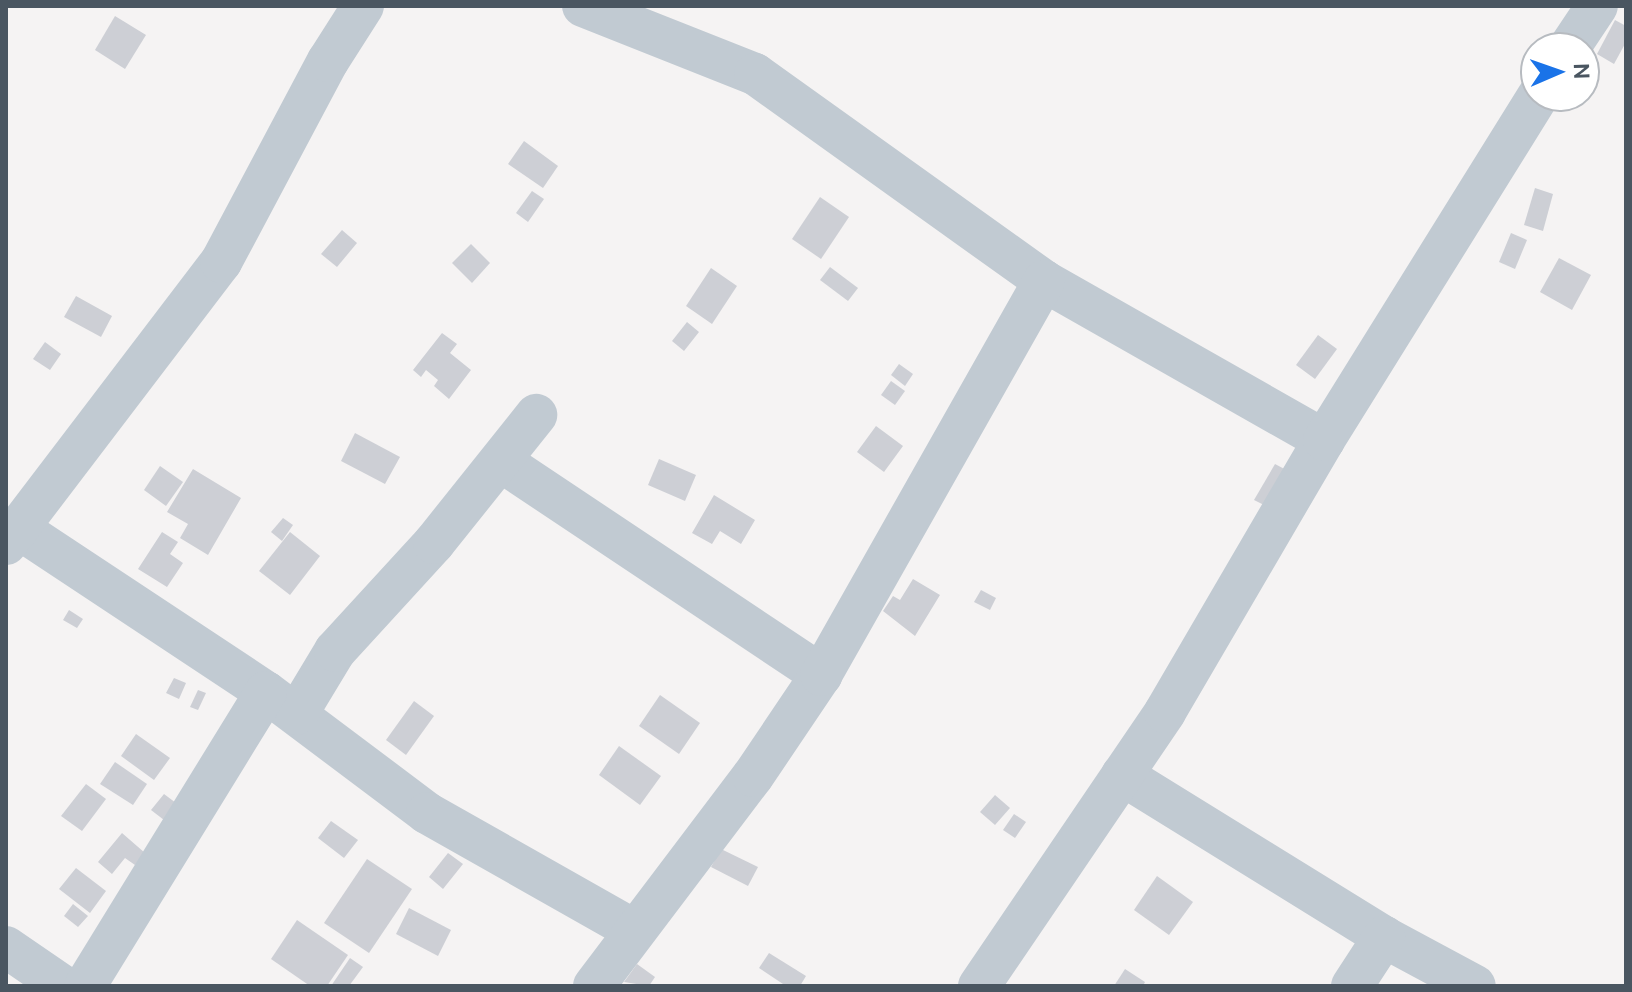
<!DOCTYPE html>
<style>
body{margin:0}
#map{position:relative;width:1632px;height:992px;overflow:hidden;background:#f5f3f3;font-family:Ubuntu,sans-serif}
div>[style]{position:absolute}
.building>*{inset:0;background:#cdcfd5}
.minor>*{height:42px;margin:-21px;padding:0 21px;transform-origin:21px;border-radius:21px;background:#c1cad2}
span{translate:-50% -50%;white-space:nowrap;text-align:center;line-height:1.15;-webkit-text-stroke:6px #fff;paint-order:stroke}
.frame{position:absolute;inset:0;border:8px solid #4a5661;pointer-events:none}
.north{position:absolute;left:1520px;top:32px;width:80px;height:80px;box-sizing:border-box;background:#fff;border:2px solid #b7bbc0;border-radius:50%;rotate:88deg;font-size:22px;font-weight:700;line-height:32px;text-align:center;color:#4a5661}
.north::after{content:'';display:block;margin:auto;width:28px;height:36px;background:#1a73e8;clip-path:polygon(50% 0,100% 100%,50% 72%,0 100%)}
</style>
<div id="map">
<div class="building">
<i style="clip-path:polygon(115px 16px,146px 35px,125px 69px,95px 50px)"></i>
<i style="clip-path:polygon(1615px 20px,1626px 26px,1626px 42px,1614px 64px,1597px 54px)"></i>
<i style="clip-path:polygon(524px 141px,558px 166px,543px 188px,508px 164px)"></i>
<i style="clip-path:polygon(1535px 188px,1553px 194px,1543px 231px,1524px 225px)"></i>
<i style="clip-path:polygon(532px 191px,544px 199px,528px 222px,516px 213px)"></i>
<i style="clip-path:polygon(820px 197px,849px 217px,821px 259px,792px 239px)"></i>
<i style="clip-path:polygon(342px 230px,357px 243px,337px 267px,321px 254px)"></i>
<i style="clip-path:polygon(1511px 233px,1527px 240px,1515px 269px,1499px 262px)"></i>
<i style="clip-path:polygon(471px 244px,490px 263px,472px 283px,452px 263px)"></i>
<i style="clip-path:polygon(1559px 258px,1591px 275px,1572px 310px,1540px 292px)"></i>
<i style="clip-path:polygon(830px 267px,858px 288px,848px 301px,820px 280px)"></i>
<i style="clip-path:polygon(711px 268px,737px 286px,712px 324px,686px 306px)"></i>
<i style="clip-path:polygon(76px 296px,112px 316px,101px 337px,64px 317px)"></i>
<i style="clip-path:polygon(687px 322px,699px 332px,684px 351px,672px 341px)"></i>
<i style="clip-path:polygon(442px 333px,457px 344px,450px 353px,471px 370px,449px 399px,434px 386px,438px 380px,426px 370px,421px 377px,413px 370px)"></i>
<i style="clip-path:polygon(1318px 335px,1337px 349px,1315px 379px,1296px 365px)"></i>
<i style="clip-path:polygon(45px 342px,61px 354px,50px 370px,33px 359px)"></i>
<i style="clip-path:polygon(899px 364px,913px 374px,905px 386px,891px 375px)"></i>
<i style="clip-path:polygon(891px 381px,905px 391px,895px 405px,881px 395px)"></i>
<i style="clip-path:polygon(876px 426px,903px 446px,884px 472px,857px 452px)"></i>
<i style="clip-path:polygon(355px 433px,400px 457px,385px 484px,341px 461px)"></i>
<i style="clip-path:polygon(659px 459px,696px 475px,685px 501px,648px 485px)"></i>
<i style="clip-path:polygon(1275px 464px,1290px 472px,1270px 508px,1254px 500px)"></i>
<i style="clip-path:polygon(160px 466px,183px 482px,166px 506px,144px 490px)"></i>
<i style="clip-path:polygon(193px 469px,241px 498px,208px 555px,180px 538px,188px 524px,167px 512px)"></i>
<i style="clip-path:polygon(714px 495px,755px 520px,741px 544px,720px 531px,712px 544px,692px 533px)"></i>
<i style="clip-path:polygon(283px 518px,293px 525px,282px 541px,271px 532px)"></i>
<i style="clip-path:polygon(162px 532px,178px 542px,170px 554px,183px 563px,167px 587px,138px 569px)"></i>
<i style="clip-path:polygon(290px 532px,320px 556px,290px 595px,259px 571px)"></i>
<i style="clip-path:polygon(913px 579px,940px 595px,915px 636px,883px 611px,893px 596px,900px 600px)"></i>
<i style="clip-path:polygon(981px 590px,996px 598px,990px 610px,974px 602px)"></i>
<i style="clip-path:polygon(69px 610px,83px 619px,77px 628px,63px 620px)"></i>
<i style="clip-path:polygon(174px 678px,186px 683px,179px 699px,166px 693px)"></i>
<i style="clip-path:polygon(198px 690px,206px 693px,198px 710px,190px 707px)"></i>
<i style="clip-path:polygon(660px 695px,700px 723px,679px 754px,639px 726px)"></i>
<i style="clip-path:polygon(414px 701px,434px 716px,406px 755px,386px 740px)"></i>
<i style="clip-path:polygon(136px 734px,170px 758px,154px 780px,121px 756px)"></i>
<i style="clip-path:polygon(619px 746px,661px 776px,640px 805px,599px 775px)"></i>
<i style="clip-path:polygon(115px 762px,147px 784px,133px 805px,100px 784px)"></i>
<i style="clip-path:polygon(86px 784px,106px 799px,82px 831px,61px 816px)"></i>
<i style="clip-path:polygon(164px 794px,176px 803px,164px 820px,151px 810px)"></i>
<i style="clip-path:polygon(995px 795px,1010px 808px,995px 825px,980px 812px)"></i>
<i style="clip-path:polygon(1014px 814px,1026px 822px,1015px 838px,1003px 830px)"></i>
<i style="clip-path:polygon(331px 821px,358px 840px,344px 858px,318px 838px)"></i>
<i style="clip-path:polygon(122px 833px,145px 853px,135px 865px,125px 858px,112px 874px,98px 862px)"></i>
<i style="clip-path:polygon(721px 849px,758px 867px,748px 886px,711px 867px)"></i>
<i style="clip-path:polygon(448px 853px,463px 864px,443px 889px,429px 877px)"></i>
<i style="clip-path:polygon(367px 859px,412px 889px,369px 953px,324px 923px)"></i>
<i style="clip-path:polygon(76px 868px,106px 891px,90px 913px,59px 889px)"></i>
<i style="clip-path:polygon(1157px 876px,1193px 902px,1169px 935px,1134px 910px)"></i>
<i style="clip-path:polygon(73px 904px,88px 916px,78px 927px,64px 916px)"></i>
<i style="clip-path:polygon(409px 908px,451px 930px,438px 956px,396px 934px)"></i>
<i style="clip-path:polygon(297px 920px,348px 955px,327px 986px,310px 986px,271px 959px)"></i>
<i style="clip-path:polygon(769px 953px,806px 976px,800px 986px,786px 986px,759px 968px)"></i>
<i style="clip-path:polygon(350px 958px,363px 967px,349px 986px,331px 986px)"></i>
<i style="clip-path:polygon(637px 964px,655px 977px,649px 986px,624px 982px)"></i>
<i style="clip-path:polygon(1125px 969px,1145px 982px,1143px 986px,1114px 986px)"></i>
</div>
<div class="minor">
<i style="left:583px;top:6px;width:185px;rotate:21.6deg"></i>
<i style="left:755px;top:74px;width:355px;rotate:35.6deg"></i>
<i style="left:1044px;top:281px;width:322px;rotate:29.6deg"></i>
<i style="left:1569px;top:48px;width:50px;rotate:-56.3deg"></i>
<i style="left:502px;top:462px;width:384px;rotate:33.7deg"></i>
<i style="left:18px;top:528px;width:297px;rotate:33.5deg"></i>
<i style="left:266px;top:692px;width:201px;rotate:36.9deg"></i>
<i style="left:427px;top:813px;width:238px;rotate:29.5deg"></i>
<i style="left:6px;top:544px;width:355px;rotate:-52.7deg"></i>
<i style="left:221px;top:262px;width:228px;rotate:-62deg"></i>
<i style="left:328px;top:61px;width:65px;rotate:-57.5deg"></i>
<i style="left:297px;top:714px;width:74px;rotate:-58.9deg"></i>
<i style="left:335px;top:651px;width:147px;rotate:-47.5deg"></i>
<i style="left:434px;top:543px;width:164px;rotate:-51.4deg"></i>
<i style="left:1122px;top:775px;width:308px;rotate:31.7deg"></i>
<i style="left:1384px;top:937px;width:103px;rotate:28.3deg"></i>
<i style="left:6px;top:947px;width:69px;rotate:34.4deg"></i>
<i style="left:85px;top:986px;width:345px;rotate:-58.4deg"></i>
<i style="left:594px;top:986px;width:263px;rotate:-52.9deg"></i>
<i style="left:753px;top:776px;width:122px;rotate:-56deg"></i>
<i style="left:821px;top:675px;width:453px;rotate:-60.5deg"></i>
<i style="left:979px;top:986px;width:331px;rotate:-55.8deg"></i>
<i style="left:1165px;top:712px;width:315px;rotate:-59.7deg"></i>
<i style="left:1324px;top:440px;width:405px;rotate:-58.1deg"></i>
<i style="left:1352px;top:986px;width:59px;rotate:-56.9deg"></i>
</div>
<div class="frame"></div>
<div class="north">N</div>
</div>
